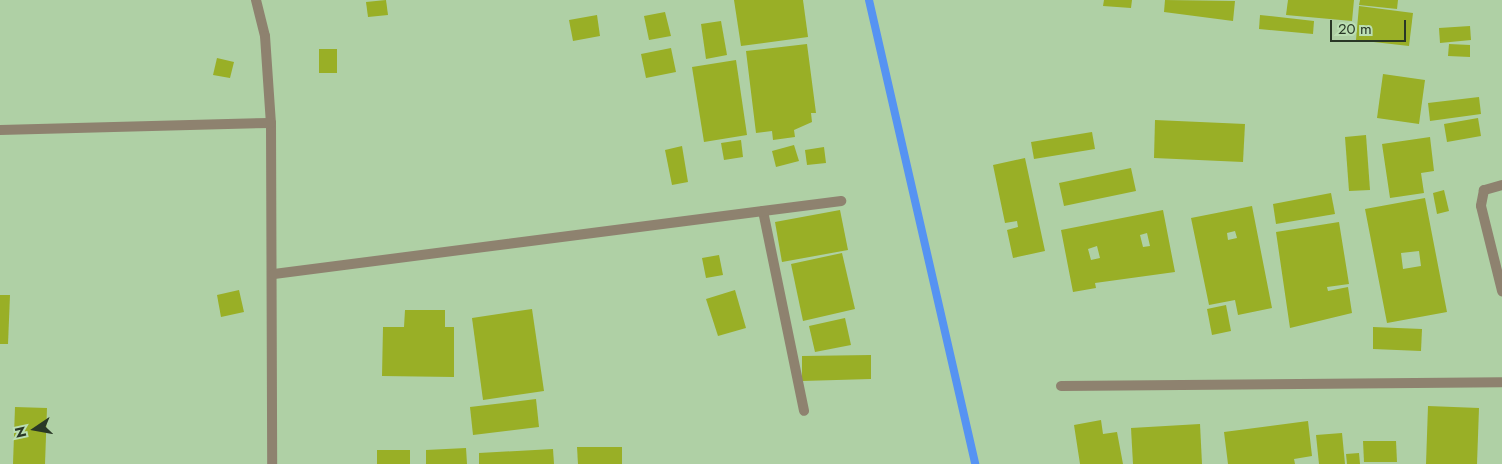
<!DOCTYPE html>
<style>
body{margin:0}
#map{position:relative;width:1502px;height:464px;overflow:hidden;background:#afd0a5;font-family:Jost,sans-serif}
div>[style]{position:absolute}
.stream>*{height:8px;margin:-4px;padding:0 4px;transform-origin:4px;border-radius:4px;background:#5693f2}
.building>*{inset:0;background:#99af26}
.service>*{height:10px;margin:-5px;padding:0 5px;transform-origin:5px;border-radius:5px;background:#8e826f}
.minor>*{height:10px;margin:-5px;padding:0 5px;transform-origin:5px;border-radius:5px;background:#8e826f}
span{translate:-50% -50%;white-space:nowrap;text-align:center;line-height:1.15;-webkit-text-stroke:4.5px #bbdeb2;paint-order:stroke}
.north{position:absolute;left:10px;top:404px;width:50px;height:50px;-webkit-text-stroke:4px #bbdeb2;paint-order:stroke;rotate:258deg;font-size:14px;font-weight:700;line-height:20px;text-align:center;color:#293726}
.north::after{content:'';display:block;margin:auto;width:18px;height:22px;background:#293726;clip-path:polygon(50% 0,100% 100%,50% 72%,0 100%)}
.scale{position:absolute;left:1330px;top:20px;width:76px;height:22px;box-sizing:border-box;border:2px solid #293726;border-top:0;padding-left:6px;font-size:15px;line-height:18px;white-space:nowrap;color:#293726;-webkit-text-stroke:4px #bbdeb2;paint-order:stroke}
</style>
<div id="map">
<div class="stream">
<i style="left:869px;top:0;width:476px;rotate:77.1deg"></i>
</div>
<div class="building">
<i style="clip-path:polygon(386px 0,388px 15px,368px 17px,366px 2px)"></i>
<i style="clip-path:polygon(734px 0,803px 0,808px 37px,741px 46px)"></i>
<i style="clip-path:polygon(1104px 0,1132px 0,1131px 8px,1103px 6px)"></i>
<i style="clip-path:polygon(1165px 0,1235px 1px,1233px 21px,1164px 12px)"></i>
<i style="clip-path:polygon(1288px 0,1354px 0,1352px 21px,1286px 15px)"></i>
<i style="clip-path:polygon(1360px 0,1398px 0,1397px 9px,1359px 5px)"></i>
<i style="clip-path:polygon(1359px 6px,1413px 13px,1409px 46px,1356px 40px)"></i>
<i style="clip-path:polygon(665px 12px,671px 36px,649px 40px,644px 16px)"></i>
<i style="clip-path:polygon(597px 15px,600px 36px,573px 41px,569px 20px)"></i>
<i style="clip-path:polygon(1260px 15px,1314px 21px,1313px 34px,1259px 29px)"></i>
<i style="clip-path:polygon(721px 21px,727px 55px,706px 59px,701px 24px)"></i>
<i style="clip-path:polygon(1470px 26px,1471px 40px,1440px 43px,1439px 28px)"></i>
<i style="clip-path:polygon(807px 44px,816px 113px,811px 113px,812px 122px,794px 130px,795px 137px,773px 140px,772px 131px,756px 133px,746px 51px)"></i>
<i style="clip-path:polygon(1449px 44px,1470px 45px,1470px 57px,1448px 56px)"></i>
<i style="clip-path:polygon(671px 48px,676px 72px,646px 78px,641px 54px)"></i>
<i style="clip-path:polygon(319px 49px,337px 49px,337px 73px,319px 73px)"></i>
<i style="clip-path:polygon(217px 58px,234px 62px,230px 78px,213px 75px)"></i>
<i style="clip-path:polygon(736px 60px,747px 135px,704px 142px,692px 67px)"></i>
<i style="clip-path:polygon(1383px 74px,1425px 80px,1419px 124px,1377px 118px)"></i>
<i style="clip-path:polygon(1479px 97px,1481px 114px,1430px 121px,1428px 103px)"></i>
<i style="clip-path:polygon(1478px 118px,1481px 136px,1447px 142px,1444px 124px)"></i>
<i style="clip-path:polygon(1155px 120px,1245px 124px,1243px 162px,1154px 158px)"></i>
<i style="clip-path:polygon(1092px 132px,1095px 149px,1034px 159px,1031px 142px)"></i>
<i style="clip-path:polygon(1366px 135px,1370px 190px,1349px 191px,1345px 137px)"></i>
<i style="clip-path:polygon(1430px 137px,1434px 171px,1421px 173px,1424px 193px,1390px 198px,1382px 144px)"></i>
<i style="clip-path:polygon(741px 140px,743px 157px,724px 160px,721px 143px)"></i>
<i style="clip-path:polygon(794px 145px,799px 161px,776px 167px,772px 151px)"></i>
<i style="clip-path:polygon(682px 146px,688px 182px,672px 185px,665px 150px)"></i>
<i style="clip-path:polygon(824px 147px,826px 163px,807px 165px,805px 150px)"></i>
<i style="clip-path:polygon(1025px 158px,1045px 251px,1013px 258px,1007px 230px,1018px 227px,1017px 221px,1005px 223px,993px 165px)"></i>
<i style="clip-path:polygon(1131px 168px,1136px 191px,1064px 206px,1059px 183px)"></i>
<i style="clip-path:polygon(1444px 190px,1449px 211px,1437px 214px,1433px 193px)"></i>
<i style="clip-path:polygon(1331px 193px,1335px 214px,1276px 224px,1273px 204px)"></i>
<i style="clip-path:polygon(evenodd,1425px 198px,1447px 312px,1387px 323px,1365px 209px,1425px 198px,1419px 251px,1421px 266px,1403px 269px,1401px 253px,1419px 251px)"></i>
<i style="clip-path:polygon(evenodd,1252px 206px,1272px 308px,1238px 315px,1235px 300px,1209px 305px,1191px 218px,1252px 206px,1235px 231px,1237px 238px,1228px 240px,1227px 233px,1235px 231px)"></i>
<i style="clip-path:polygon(840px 210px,848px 250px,782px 262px,775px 222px)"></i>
<i style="clip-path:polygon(evenodd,1163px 210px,1175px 272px,1095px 283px,1096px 288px,1073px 292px,1061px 230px,1163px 210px,1147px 233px,1150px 246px,1143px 247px,1140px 235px,1147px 233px,1163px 210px,1097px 246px,1100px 258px,1091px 260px,1088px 249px,1097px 246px)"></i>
<i style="clip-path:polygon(1339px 222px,1349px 284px,1327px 287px,1328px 291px,1348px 287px,1352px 313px,1290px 328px,1276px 232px)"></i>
<i style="clip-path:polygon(842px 253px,855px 309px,803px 321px,791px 264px)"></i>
<i style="clip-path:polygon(719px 255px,723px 275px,706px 278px,702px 258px)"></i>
<i style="clip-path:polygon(239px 290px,244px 312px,221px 317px,217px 295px)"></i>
<i style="clip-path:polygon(735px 290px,746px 328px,718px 336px,706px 299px)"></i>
<i style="clip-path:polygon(0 295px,10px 295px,8px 344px,0 344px)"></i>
<i style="clip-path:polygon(1226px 305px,1231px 331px,1212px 335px,1207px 309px)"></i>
<i style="clip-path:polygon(532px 309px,544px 391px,483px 400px,472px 318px)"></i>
<i style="clip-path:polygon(405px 310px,445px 310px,445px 327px,454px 327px,454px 377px,382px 376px,383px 327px,404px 327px)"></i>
<i style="clip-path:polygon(845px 318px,851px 345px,815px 352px,809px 326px)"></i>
<i style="clip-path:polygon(1373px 327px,1422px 329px,1421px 351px,1373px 349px)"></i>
<i style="clip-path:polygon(871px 355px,871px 379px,802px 381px,802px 356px)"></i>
<i style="clip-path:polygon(536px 399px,539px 427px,473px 435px,470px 407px)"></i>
<i style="clip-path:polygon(1428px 406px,1479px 408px,1477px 464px,1426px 464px)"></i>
<i style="clip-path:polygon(15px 407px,47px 408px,45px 464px,13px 464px)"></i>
<i style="clip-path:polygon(1101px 420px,1103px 434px,1117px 432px,1123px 464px,1080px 464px,1074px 425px)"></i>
<i style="clip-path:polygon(1308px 421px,1312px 456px,1294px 459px,1295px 464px,1228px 464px,1224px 432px)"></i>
<i style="clip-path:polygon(1200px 424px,1202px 464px,1133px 464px,1131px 428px)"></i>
<i style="clip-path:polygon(1342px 433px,1345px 464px,1319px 464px,1316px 435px)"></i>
<i style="clip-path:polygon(1363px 441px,1396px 441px,1397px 462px,1364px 462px)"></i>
<i style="clip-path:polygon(577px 447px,622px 447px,622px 464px,578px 464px)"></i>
<i style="clip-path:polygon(466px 448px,467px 464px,426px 464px,426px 450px)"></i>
<i style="clip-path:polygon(553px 449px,554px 464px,479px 464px,479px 453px)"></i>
<i style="clip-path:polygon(377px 450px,410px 450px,410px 464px,377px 464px)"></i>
<i style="clip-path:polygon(1359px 453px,1360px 464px,1347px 464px,1346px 454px)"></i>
</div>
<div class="service">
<i style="left:1502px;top:185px;width:19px;rotate:164deg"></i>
<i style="left:1484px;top:190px;width:16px;rotate:101deg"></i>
<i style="left:1481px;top:206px;width:88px;rotate:76.1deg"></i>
</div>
<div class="minor">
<i style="left:256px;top:0;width:37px;rotate:76deg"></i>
<i style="left:265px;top:36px;width:87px;rotate:86.1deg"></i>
<i style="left:271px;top:123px;width:341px;rotate:89.8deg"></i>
<i style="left:0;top:130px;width:271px;rotate:-1.5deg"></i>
<i style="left:763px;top:211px;width:204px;rotate:78.4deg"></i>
<i style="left:274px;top:274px;width:572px;rotate:-7.34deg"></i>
<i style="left:1061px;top:386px;width:441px;rotate:-0.5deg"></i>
</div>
<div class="north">N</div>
<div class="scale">20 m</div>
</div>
